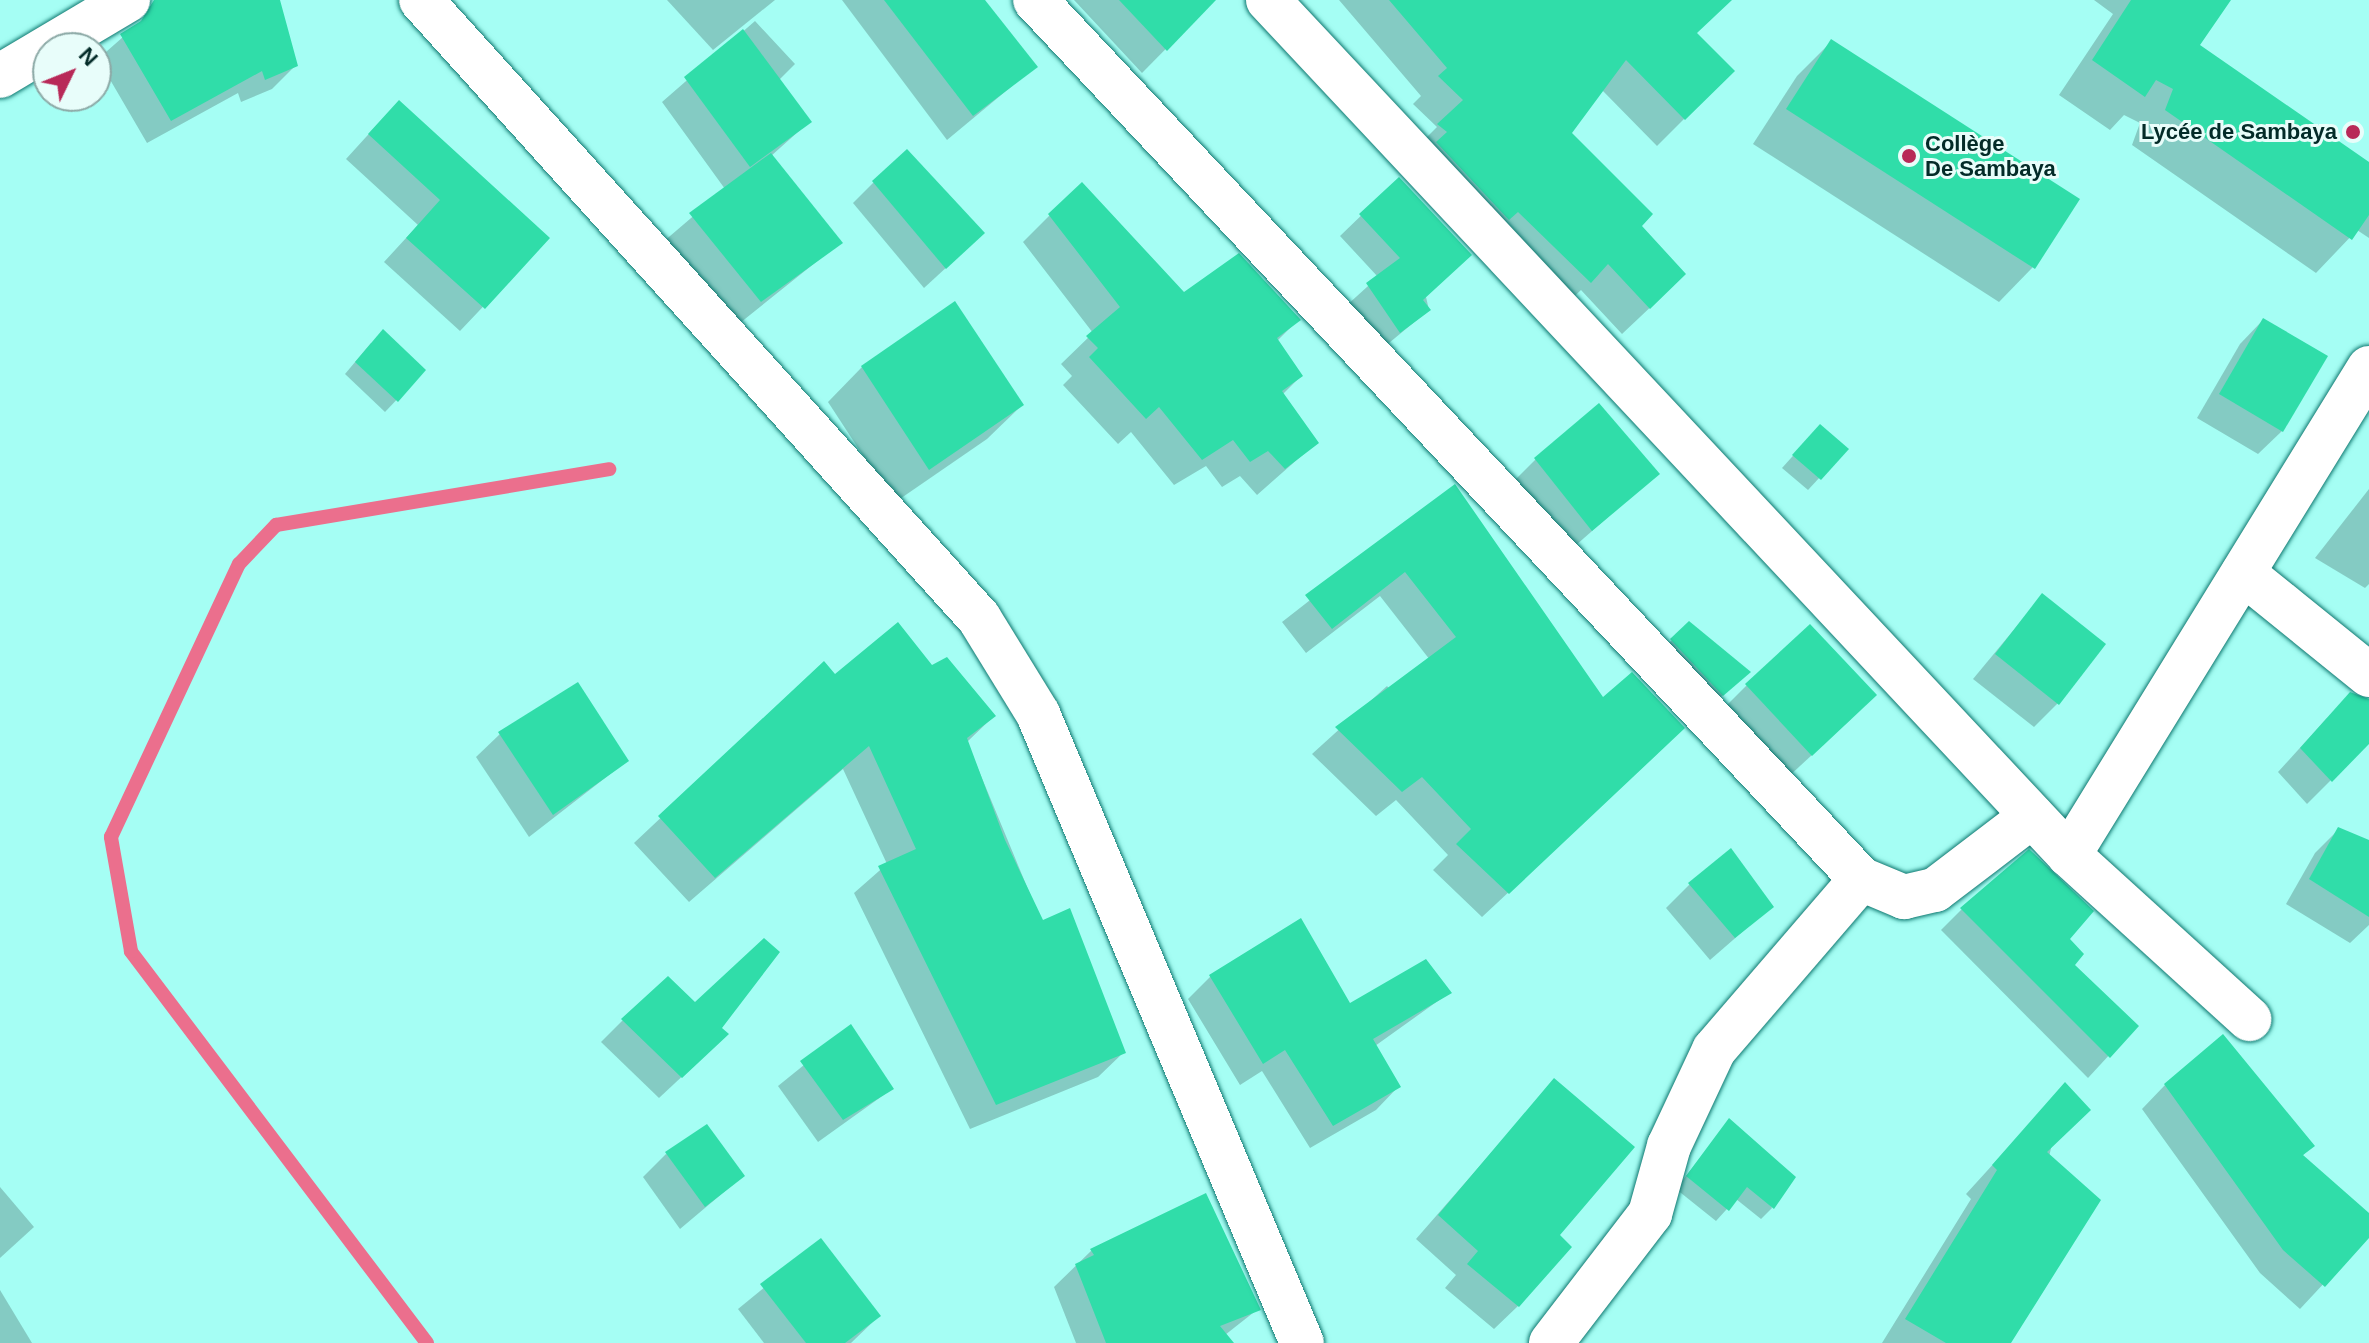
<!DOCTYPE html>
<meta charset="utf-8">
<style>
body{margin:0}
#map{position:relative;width:2369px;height:1343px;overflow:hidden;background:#a5fef4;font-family:Arial,sans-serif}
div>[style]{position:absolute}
.shadow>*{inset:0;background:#0003}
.stream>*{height:14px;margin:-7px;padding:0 7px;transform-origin:7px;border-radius:7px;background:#eb6f8d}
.building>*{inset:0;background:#30dda9}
.roads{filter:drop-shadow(0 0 2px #0e776f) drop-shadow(0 0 2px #0e776f)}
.minor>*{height:44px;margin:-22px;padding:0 22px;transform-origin:22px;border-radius:22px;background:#fff}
.dots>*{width:22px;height:22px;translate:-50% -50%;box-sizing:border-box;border:4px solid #e8fdfa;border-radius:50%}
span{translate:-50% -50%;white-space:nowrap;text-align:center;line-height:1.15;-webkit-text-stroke:6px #e8fdfa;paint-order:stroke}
.poi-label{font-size:22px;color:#032b28;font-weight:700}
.right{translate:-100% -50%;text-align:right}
.left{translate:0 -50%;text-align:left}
.north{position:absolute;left:32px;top:32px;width:80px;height:80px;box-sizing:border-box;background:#e8fdfa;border:2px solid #8ca9a6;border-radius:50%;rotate:47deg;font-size:22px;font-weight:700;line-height:32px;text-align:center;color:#032b28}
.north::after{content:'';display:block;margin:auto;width:28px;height:36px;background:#b82958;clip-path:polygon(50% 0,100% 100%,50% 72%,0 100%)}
</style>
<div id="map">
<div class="shadow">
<i style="clip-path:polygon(165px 0,278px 0,296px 65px,272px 89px,241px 102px,238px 93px,147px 143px,98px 59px)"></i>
<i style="clip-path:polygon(667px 0,775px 0,713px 50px)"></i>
<i style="clip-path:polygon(842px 0,984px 0,1035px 67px,947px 140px)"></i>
<i style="clip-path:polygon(1074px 0,1214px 0,1142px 73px)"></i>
<i style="clip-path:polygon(1339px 0,1726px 0,1695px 33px,1732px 71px,1657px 146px,1602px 90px,1570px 133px,1639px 226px,1657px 301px,1622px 334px,1581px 290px,1562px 308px,1412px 152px,1437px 127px,1413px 104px,1421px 96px)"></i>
<i style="clip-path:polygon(2094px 0,2229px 0,2197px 46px,2369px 164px,2369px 238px,2357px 230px,2316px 273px,2132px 145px,2140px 123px,2124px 115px,2110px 130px,2059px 95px,2113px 14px)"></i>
<i style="clip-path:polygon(755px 21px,795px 64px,777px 82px,809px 122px,771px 156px,841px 242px,725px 335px,656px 248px,725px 189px,662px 102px)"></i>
<i style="clip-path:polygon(1831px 42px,2033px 267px,1999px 302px,1753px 144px,1797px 76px)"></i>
<i style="clip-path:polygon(376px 126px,548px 238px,460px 331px,384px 262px,418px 225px,346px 159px)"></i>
<i style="clip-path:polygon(1399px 179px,1429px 310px,1378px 352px,1346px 306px,1378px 277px,1340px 236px)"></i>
<i style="clip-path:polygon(874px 182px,961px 254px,924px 288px,853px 203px)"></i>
<i style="clip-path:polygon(1050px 215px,1184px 295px,1298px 320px,1277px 341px,1301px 376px,1282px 395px,1316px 443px,1257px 495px,1240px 476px,1222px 487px,1206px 466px,1174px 485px,1131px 432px,1118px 444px,1063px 385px,1072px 376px,1061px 364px,1093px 333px,1023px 242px)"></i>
<i style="clip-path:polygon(2263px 320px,2282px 431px,2258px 454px,2197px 418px,2240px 344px)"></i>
<i style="clip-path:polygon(371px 343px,424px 371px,385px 412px,345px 374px)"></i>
<i style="clip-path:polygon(862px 367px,1022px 405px,987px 439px,894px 503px,828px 402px)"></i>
<i style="clip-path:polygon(1809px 438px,1846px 449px,1808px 490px,1782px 468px)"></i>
<i style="clip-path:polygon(1536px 459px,1657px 474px,1567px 553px,1512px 483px)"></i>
<i style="clip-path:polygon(1455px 487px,1603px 700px,1658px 753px,1482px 917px,1433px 870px,1448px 855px,1396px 800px,1376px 816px,1312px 754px,1387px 686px,1391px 691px,1430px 660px,1380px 596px,1306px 653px,1282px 622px)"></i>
<i style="clip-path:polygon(2369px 489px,2369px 584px,2365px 588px,2315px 558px)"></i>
<i style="clip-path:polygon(2042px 596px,2058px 703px,2034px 727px,1973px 679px)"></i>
<i style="clip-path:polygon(1689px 623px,1737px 683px,1710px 706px,1660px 652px)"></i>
<i style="clip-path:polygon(824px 664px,835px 677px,931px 668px,994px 716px,967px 742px,1042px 923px,1124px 1052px,1098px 1077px,970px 1129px,854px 893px,887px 864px,843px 769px,689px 902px,634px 843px)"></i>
<i style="clip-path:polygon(1747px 685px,1851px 719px,1787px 778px,1723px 709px)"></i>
<i style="clip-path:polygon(2369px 701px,2369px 742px,2307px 804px,2278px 772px,2327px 718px)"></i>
<i style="clip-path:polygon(500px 734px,627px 761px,529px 837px,476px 757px)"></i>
<i style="clip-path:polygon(2339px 829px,2369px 842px,2369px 925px,2350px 943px,2286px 904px,2315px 853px)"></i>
<i style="clip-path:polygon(1690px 884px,1771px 907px,1710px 960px,1666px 908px)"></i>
<i style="clip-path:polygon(1962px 909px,2072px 965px,2136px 1026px,2088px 1078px,1941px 930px)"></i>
<i style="clip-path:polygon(1211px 976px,1349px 1006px,1449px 993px,1375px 1046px,1398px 1087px,1376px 1110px,1310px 1148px,1262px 1071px,1240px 1085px,1188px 999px)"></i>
<i style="clip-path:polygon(623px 1020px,719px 1028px,704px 1056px,659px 1098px,601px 1042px)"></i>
<i style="clip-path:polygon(851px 1027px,892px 1089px,818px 1142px,778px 1086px)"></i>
<i style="clip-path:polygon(1554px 1081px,1557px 1235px,1518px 1306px,1494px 1329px,1445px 1288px,1456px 1275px,1416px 1239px)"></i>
<i style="clip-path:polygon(2065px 1085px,2008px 1343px,1882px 1343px,1971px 1199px,1966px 1194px)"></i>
<i style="clip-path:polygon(2165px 1085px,2312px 1146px,2302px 1156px,2369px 1215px,2369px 1235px,2300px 1309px,2260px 1273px,2142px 1109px)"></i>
<i style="clip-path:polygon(1729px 1120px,1772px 1208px,1761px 1219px,1736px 1199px,1716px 1221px,1676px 1189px)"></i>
<i style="clip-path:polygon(666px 1154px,743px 1176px,680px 1229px,643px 1177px)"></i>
<i style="clip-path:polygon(0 1187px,34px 1227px,0 1258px)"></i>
<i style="clip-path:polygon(821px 1241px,879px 1316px,851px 1343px,764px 1343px,738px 1309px)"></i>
<i style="clip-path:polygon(1092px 1250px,1258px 1309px,1225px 1335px,1232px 1343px,1076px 1343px,1054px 1287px)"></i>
<i style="clip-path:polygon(0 1290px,32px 1343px,0 1343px)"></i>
</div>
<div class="stream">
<i style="left:427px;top:1343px;width:491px;rotate:-127.1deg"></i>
<i style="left:131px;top:951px;width:116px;rotate:-100deg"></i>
<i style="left:111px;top:837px;width:302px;rotate:-64.9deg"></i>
<i style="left:239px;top:564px;width:54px;rotate:-46.5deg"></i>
<i style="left:276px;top:525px;width:338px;rotate:-9.5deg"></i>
</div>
<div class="building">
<i style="clip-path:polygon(280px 0,298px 66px,265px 80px,262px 71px,171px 121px,120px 34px,141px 21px,154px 0)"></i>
<i style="clip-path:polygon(884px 0,985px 0,1038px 67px,973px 116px)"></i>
<i style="clip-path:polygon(1119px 0,1216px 0,1167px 51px)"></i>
<i style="clip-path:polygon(1389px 0,1732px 0,1697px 33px,1735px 71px,1685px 120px,1626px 60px,1572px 133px,1653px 214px,1642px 226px,1686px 274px,1650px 309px,1608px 264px,1591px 283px,1518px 212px,1509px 220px,1436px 142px,1447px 132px,1437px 124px,1463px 100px,1438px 76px,1447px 68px)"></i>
<i style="clip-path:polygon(2131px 0,2231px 0,2200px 45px,2369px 162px,2369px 215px,2352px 240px,2165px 110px,2173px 89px,2156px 80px,2145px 97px,2092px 60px)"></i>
<i style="clip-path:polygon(743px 29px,812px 122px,750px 167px,684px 77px)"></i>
<i style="clip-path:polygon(1831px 39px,2080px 199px,2035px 269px,1786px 109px)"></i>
<i style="clip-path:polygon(399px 100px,550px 238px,485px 309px,406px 238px,440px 200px,368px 134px)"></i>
<i style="clip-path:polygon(907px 149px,985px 233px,946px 269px,872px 181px)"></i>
<i style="clip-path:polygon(771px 153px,843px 243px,761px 302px,689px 213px)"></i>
<i style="clip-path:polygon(1399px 177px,1472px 255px,1423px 300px,1431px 310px,1400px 333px,1366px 283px,1400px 258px,1359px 214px)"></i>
<i style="clip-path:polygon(1082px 182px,1184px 292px,1239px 253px,1301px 320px,1277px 338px,1303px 376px,1282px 391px,1319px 443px,1285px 469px,1268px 451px,1250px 462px,1233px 440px,1202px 460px,1159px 407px,1146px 419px,1089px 357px,1098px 348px,1086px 336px,1120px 307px,1048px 214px)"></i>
<i style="clip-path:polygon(955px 301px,1024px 405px,929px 470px,861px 366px)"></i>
<i style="clip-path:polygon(2263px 318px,2328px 356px,2283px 432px,2219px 394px)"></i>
<i style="clip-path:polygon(383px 329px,426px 370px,398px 402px,355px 362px)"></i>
<i style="clip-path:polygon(1599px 403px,1660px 474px,1592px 531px,1534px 458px)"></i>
<i style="clip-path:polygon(1820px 424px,1849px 449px,1821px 480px,1792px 455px)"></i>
<i style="clip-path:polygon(1455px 484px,1603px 697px,1632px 672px,1685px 728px,1509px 894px,1456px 844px,1471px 829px,1422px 777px,1402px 792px,1335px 727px,1456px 637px,1405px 572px,1332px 629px,1305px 595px)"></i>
<i style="clip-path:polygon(2042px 593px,2106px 644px,2059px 705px,1995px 654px)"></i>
<i style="clip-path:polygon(1689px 621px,1751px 672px,1723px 696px,1670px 639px)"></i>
<i style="clip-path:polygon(898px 622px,932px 665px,947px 657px,996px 716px,967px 738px,1005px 840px,1043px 920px,1070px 908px,1126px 1053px,996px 1105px,878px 866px,916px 849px,869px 746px,715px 878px,658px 816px,824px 661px,835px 674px)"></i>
<i style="clip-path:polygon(1810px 624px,1877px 695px,1812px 756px,1745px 684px)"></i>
<i style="clip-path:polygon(578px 682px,629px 761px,553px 815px,498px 732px)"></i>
<i style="clip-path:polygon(2350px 692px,2369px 699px,2369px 744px,2332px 782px,2300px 748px)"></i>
<i style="clip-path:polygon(2338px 827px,2369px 840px,2369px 917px,2309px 879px)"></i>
<i style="clip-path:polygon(1731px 848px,1774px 907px,1735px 938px,1688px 883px)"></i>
<i style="clip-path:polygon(2029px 849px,2094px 911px,2070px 939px,2084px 954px,2075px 965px,2139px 1026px,2110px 1058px,1960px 908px)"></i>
<i style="clip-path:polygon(1301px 918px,1350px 1003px,1426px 959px,1452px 993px,1373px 1039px,1401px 1087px,1333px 1126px,1285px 1050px,1263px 1064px,1209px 975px)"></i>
<i style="clip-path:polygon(764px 938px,780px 952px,722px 1028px,729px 1034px,682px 1078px,621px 1019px,668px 976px,695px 1002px)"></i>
<i style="clip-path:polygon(851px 1024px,894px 1089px,843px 1120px,800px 1061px)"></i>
<i style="clip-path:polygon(2223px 1034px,2315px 1146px,2303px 1155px,2369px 1213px,2369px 1238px,2325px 1287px,2283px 1250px,2164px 1084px)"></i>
<i style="clip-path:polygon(1554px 1078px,1635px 1147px,1560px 1235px,1572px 1247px,1519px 1307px,1467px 1264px,1478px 1251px,1438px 1215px)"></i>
<i style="clip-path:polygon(2065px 1082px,2091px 1110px,2047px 1152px,2101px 1200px,2011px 1343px,1946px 1343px,1905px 1319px,1997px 1170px,1992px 1165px)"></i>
<i style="clip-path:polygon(1729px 1118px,1796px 1177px,1774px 1209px,1747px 1187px,1729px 1211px,1686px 1176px)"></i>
<i style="clip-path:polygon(707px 1124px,745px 1176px,705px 1207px,665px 1152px)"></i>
<i style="clip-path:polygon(1206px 1193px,1261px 1310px,1220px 1326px,1234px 1343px,1106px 1343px,1075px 1264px,1094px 1255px,1090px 1249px)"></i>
<i style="clip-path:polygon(821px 1238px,881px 1316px,845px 1343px,806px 1343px,760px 1284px)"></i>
</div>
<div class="roads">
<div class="minor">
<i style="left:421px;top:0;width:833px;rotate:47.92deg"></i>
<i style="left:979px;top:618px;width:113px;rotate:58.4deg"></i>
<i style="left:1038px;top:714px;width:682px;rotate:67.23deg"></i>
<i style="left:1035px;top:0;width:1206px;rotate:46.78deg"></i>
<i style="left:1861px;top:879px;width:47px;rotate:22.7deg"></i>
<i style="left:1904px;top:897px;width:32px;rotate:-13deg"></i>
<i style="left:1935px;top:890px;width:122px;rotate:-37.3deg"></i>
<i style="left:1268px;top:0;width:1172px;rotate:46.87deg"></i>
<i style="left:2069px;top:855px;width:244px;rotate:42.3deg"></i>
<i style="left:0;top:76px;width:149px;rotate:-30.7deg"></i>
<i style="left:2243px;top:573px;width:162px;rotate:39deg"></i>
<i style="left:2069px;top:855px;width:572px;rotate:-58.37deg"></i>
<i style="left:1551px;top:1343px;width:163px;rotate:-52.5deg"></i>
<i style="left:1650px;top:1214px;width:71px;rotate:-74.4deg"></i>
<i style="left:1669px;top:1146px;width:106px;rotate:-64.9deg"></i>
<i style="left:1714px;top:1050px;width:225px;rotate:-49.3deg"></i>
</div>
</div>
<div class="dots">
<i style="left:2353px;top:132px;background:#b82958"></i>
<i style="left:1909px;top:156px;background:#b82958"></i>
</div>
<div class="poi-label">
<span class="right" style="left:2337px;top:132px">Lycée de Sambaya</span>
<span class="left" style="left:1925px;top:156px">Collège<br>De Sambaya</span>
</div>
<div class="north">N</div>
</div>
